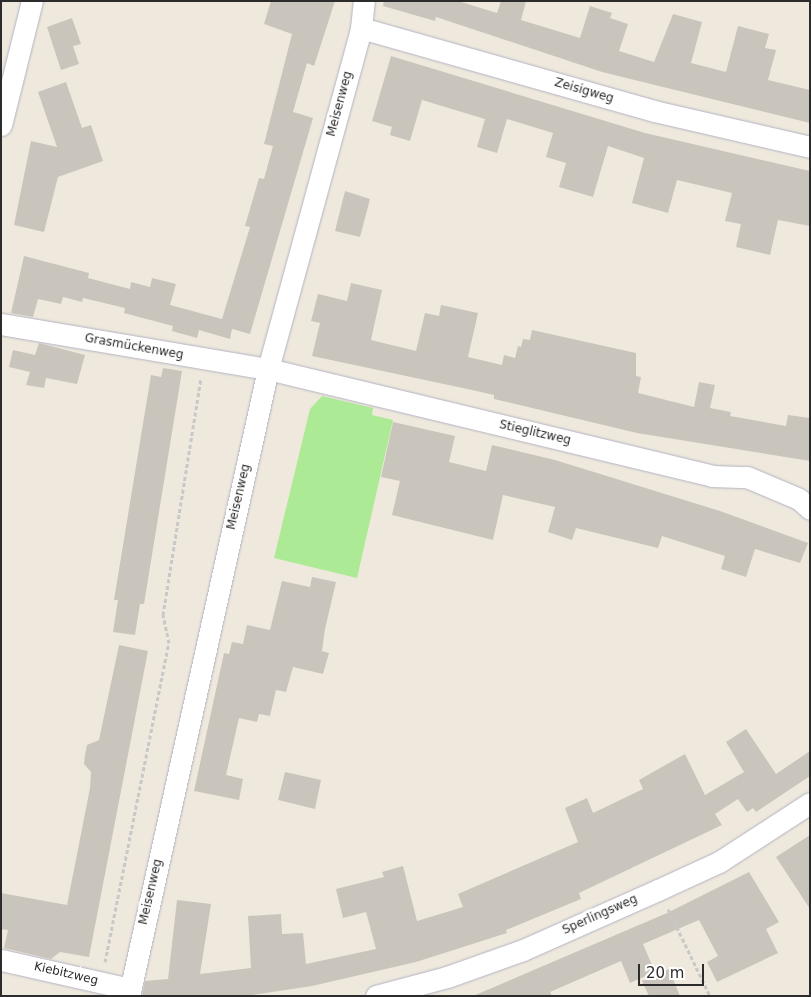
<!DOCTYPE html>
<meta charset="utf-8">
<style>
body{margin:0}
#map{position:relative;width:811px;height:997px;overflow:hidden;background:#efe8dd;font-family:"DejaVu Sans",sans-serif}
div>[style]{position:absolute}
.green>*{inset:0;background:#adea95}
.building>*{inset:0;background:#cac5bc}
.path>*{height:3px;margin-top:-1.5px;transform-origin:0;background:repeating-linear-gradient(90deg,#c8c8c8 0 4px,transparent 0 6.5px)}
.roads{filter:drop-shadow(0 0 1px #b1b3c1) drop-shadow(0 0 1px #b1b3c1)}
.street>*{height:21px;margin:-10.5px;padding:0 10.5px;transform-origin:10.5px;border-radius:10.5px;background:#fff}
span{translate:-50% -50%;white-space:nowrap;text-align:center;line-height:1.15;-webkit-text-stroke:5px #fff;paint-order:stroke}
.street-label{font-size:12px;color:#2c2c2c}
.frame{position:absolute;inset:0;border:2px solid #2c2c2c;pointer-events:none}
.scale{position:absolute;left:638px;top:964px;width:66px;height:22px;box-sizing:border-box;border:2px solid #2c2c2c;border-top:0;padding-left:6px;font-size:15px;line-height:18px;white-space:nowrap;color:#2c2c2c;-webkit-text-stroke:4px #fff;paint-order:stroke}
</style>
<div id="map">
<div class="green">
<i style="clip-path:polygon(322px 396px,373px 408px,372px 415px,393px 420px,357px 578px,274px 558px,310px 409px)"></i>
</div>
<div class="building">
<i style="clip-path:polygon(271px 1px,335px 1px,314px 66px,307px 63px,293px 112px,313px 118px,250px 334px,232px 329px,230px 339px,199px 330px,197px 338px,172px 331px,173px 326px,124px 313px,125px 308px,83px 298px,82px 302px,63px 297px,61px 304px,38px 299px,33px 317px,11px 313px,24px 256px,89px 273px,88px 278px,130px 289px,131px 282px,150px 287px,152px 278px,176px 284px,170px 305px,222px 319px,250px 227px,245px 226px,259px 178px,264px 179px,273px 146px,264px 144px,292px 34px,264px 24px)"></i>
<i style="clip-path:polygon(384px 1px,458px 1px,497px 13px,501px 1px,526px 1px,521px 20px,580px 38px,590px 6px,612px 13px,610px 18px,628px 24px,619px 51px,654px 62px,673px 14px,702px 22px,691px 63px,726px 72px,738px 26px,769px 34px,765px 48px,776px 50px,768px 80px,810px 90px,810px 123px,602px 72px,436px 17px,435px 21px,383px 6px)"></i>
<i style="clip-path:polygon(72px 18px,81px 44px,73px 46px,79px 64px,61px 70px,47px 27px)"></i>
<i style="clip-path:polygon(391px 56px,645px 133px,810px 171px,810px 226px,778px 220px,770px 255px,736px 247px,741px 224px,725px 221px,732px 193px,677px 180px,668px 213px,632px 203px,644px 158px,608px 146px,593px 197px,559px 187px,566px 163px,546px 157px,553px 133px,507px 119px,497px 153px,477px 147px,485px 119px,422px 100px,410px 141px,390px 135px,392px 127px,372px 121px)"></i>
<i style="clip-path:polygon(66px 82px,82px 128px,91px 125px,103px 161px,58px 177px,44px 232px,14px 225px,31px 141px,57px 147px,38px 92px)"></i>
<i style="clip-path:polygon(345px 191px,370px 199px,360px 237px,335px 231px)"></i>
<i style="clip-path:polygon(351px 283px,382px 290px,371px 340px,416px 351px,425px 313px,439px 316px,441px 305px,478px 313px,468px 357px,502px 365px,504px 355px,515px 358px,518px 346px,521px 347px,523px 339px,530px 340px,532px 330px,636px 353px,636px 376px,641px 377px,638px 393px,694px 407px,699px 382px,715px 385px,710px 408px,731px 412px,730px 416px,786px 426px,788px 415px,810px 418px,810px 461px,637px 433px,494px 399px,494px 395px,472px 390px,312px 356px,320px 323px,311px 321px,318px 294px,347px 301px)"></i>
<i style="clip-path:polygon(39px 343px,85px 355px,77px 384px,46px 378px,44px 388px,26px 385px,30px 372px,9px 367px,13px 350px,35px 355px)"></i>
<i style="clip-path:polygon(163px 368px,182px 371px,144px 604px,140px 604px,135px 635px,113px 632px,118px 600px,114px 600px,151px 375px,161px 377px)"></i>
<i style="clip-path:polygon(393px 422px,455px 436px,449px 462px,486px 471px,492px 445px,555px 460px,720px 511px,808px 543px,800px 563px,755px 549px,746px 577px,721px 569px,725px 556px,662px 536px,658px 548px,576px 528px,572px 540px,548px 532px,555px 507px,503px 495px,493px 540px,392px 515px,400px 481px,381px 477px)"></i>
<i style="clip-path:polygon(312px 577px,336px 582px,325px 629px,322px 651px,329px 653px,323px 674px,293px 667px,286px 692px,276px 690px,270px 716px,259px 714px,257px 722px,239px 718px,226px 775px,243px 779px,239px 800px,194px 791px,224px 653px,229px 654px,232px 642px,243px 644px,247px 625px,270px 630px,282px 581px,310px 587px)"></i>
<i style="clip-path:polygon(119px 645px,148px 651px,89px 957px,60px 952px,51px 959px,4px 948px,8px 930px,1px 929px,1px 893px,67px 905px,90px 788px,91px 772px,84px 764px,85px 755px,87px 745px,99px 740px)"></i>
<i style="clip-path:polygon(746px 729px,776px 774px,810px 751px,810px 776px,756px 812px,753px 808px,747px 812px,738px 799px,715px 814px,722px 825px,579px 893px,581px 899px,506px 930px,507px 933px,416px 962px,312px 986px,246px 996px,142px 996px,145px 981px,168px 979px,177px 900px,211px 904px,200px 974px,251px 968px,248px 916px,281px 914px,282px 934px,303px 933px,306px 964px,376px 949px,366px 912px,343px 918px,336px 889px,384px 877px,382px 872px,403px 866px,417px 921px,463px 907px,458px 894px,578px 842px,565px 808px,587px 798px,593px 813px,643px 789px,639px 780px,685px 754px,705px 795px,744px 772px,726px 742px)"></i>
<i style="clip-path:polygon(285px 772px,321px 780px,315px 809px,278px 800px)"></i>
<i style="clip-path:polygon(810px 835px,810px 909px,776px 857px)"></i>
<i style="clip-path:polygon(749px 872px,779px 922px,766px 929px,778px 953px,717px 982px,707px 962px,718px 956px,699px 920px,643px 944px,655px 972px,630px 983px,621px 961px,550px 992px,552px 996px,473px 996px,667px 913px)"></i>
<i style="clip-path:polygon(669px 969px,680px 996px,649px 996px,642px 981px)"></i>
</div>
<div class="path">
<i style="left:668px;top:909px;width:97px;rotate:64.2deg"></i>
<i style="left:105px;top:962px;width:325px;rotate:-78.7deg"></i>
<i style="left:169px;top:643px;width:29px;rotate:-102deg"></i>
<i style="left:163px;top:615px;width:239px;rotate:-80.9deg"></i>
</div>
<div class="roads">
<div class="street">
<i style="left:361px;top:28px;width:305px;rotate:15.8deg"></i>
<i style="left:654px;top:111px;width:160px;rotate:13deg"></i>
<i style="left:1px;top:125px;width:128px;rotate:-76deg"></i>
<i style="left:1px;top:324px;width:271px;rotate:9.6deg"></i>
<i style="left:268px;top:369px;width:457px;rotate:13.5deg"></i>
<i style="left:712px;top:476px;width:35px;rotate:2deg"></i>
<i style="left:747px;top:477px;width:56px;rotate:22.9deg"></i>
<i style="left:799px;top:499px;width:15px;rotate:42deg"></i>
<i style="left:1px;top:960px;width:132px;rotate:12.7deg"></i>
<i style="left:129px;top:996px;width:642px;rotate:-77.5deg"></i>
<i style="left:268px;top:369px;width:353px;rotate:-74.7deg"></i>
<i style="left:361px;top:28px;width:27px;rotate:-84deg"></i>
<i style="left:376px;top:996px;width:73px;rotate:-15deg"></i>
<i style="left:447px;top:977px;width:81px;rotate:-19.6deg"></i>
<i style="left:523px;top:950px;width:148px;rotate:-24deg"></i>
<i style="left:658px;top:890px;width:67px;rotate:-24.7deg"></i>
<i style="left:719px;top:862px;width:108px;rotate:-33deg"></i>
</div>
</div>
<div class="street-label">
<span style="left:584px;top:91px;rotate:16deg">Zeisigweg</span>
<span style="left:340px;top:104px;rotate:-75deg">Meisenweg</span>
<span style="left:134px;top:347px;rotate:10deg">Grasmückenweg</span>
<span style="left:535px;top:433px;rotate:13deg">Stieglitzweg</span>
<span style="left:239px;top:497px;rotate:-77deg">Meisenweg</span>
<span style="left:151px;top:892px;rotate:-77deg">Meisenweg</span>
<span style="left:600px;top:915px;rotate:-24deg">Sperlingsweg</span>
<span style="left:66px;top:974px;rotate:13deg">Kiebitzweg</span>
</div>
<div class="frame"></div>
<div class="scale">20 m</div>
</div>
